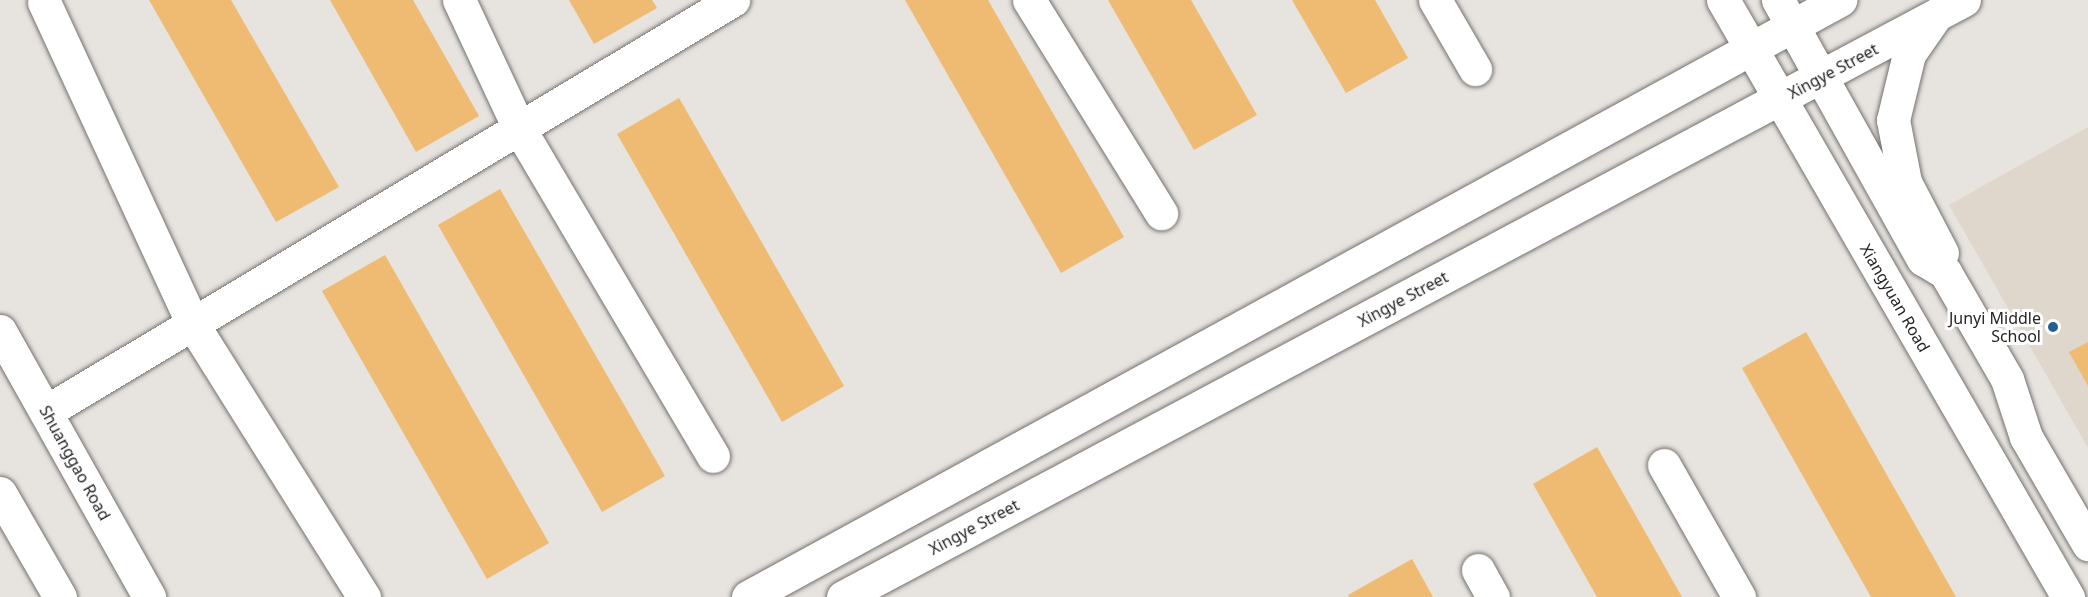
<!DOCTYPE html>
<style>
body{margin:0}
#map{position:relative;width:2088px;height:597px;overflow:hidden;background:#e7e3df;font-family:"Noto Sans",sans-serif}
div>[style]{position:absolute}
.built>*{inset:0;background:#dfd7cc}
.building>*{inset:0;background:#efba71}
.roads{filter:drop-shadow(0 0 2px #75726e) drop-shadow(0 0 2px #75726e)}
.minor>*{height:33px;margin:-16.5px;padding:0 16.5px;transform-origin:16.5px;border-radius:16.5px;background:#fff}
.tertiary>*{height:33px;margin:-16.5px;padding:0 16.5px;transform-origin:16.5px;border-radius:16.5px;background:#fff}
.secondary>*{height:33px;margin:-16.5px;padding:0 16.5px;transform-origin:16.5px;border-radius:16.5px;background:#fff}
.dots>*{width:16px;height:16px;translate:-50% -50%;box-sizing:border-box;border:3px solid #fff;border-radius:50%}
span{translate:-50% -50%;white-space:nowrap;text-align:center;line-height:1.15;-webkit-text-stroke:6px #fff;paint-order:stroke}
.street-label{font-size:16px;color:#272524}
.poi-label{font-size:16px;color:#272524}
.right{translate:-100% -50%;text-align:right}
</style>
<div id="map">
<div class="built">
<i style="clip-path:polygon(2088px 127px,2088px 448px,1949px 205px)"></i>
</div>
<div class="building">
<i style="clip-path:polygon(149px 0,231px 0,339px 187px,276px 222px)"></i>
<i style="clip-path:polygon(330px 0,413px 0,479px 116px,416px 152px)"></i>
<i style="clip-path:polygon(569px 0,652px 0,657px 8px,594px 44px)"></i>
<i style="clip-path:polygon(905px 0,988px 0,1124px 237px,1061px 273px)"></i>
<i style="clip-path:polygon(1108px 0,1191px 0,1257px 115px,1194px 150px)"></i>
<i style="clip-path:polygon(1292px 0,1375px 0,1408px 58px,1346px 93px)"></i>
<i style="clip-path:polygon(679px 98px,844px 386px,782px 422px,617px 134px)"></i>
<i style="clip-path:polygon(500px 189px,665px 476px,602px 512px,438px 225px)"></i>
<i style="clip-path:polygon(385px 255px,549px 543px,487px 579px,322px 291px)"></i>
<i style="clip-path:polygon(1806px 332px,1956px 597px,1871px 597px,1742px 368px)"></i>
<i style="clip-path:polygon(2088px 342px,2088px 386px,2069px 352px)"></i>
<i style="clip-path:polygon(1597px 447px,1682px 597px,1597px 597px,1533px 484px)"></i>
<i style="clip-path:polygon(1412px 559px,1433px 597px,1349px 597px,1348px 595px)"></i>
</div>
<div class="roads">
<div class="minor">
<i style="left:459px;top:0;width:141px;rotate:64.9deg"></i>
<i style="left:519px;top:128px;width:381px;rotate:59.4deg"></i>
<i style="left:1029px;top:0;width:251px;rotate:58.2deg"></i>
<i style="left:1435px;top:0;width:80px;rotate:59.9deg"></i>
<i style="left:44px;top:2px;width:353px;rotate:65.2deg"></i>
<i style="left:192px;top:323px;width:324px;rotate:57.9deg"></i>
<i style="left:47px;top:411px;width:800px;rotate:-30.93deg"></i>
<i style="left:1664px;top:465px;width:152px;rotate:60.4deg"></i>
<i style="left:1478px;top:570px;width:31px;rotate:61deg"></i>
</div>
<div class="tertiary">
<i style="left:1723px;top:0;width:690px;rotate:59.98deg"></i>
<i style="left:1778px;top:0;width:297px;rotate:60.8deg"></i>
<i style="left:1923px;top:259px;width:26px;rotate:31deg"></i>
<i style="left:1945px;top:272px;width:124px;rotate:59.9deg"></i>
<i style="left:2007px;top:379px;width:61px;rotate:71.9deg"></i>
<i style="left:2026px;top:437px;width:124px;rotate:59.9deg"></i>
<i style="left:1936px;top:15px;width:47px;rotate:124.7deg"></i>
<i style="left:1909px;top:54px;width:68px;rotate:103.6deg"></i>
<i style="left:1893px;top:120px;width:63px;rotate:79deg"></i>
<i style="left:1905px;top:182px;width:80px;rotate:62.5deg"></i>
<i style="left:0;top:331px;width:305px;rotate:60.7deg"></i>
<i style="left:0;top:493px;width:120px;rotate:60deg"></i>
</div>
<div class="secondary">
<i style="left:748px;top:597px;width:1245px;rotate:-28.67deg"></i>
<i style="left:843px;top:597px;width:1270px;rotate:-28.04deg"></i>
</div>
</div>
<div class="dots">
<i style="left:2053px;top:327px;background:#216096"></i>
</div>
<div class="street-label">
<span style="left:1833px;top:71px;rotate:-28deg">Xingye Street</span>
<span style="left:1895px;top:298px;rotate:60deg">Xiangyuan Road</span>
<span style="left:1403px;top:299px;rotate:-28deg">Xingye Street</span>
<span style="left:75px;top:463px;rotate:61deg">Shuanggao Road</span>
<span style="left:974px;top:527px;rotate:-28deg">Xingye Street</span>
</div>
<div class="poi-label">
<span class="right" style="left:2041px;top:327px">Junyi Middle<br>School</span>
</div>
</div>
